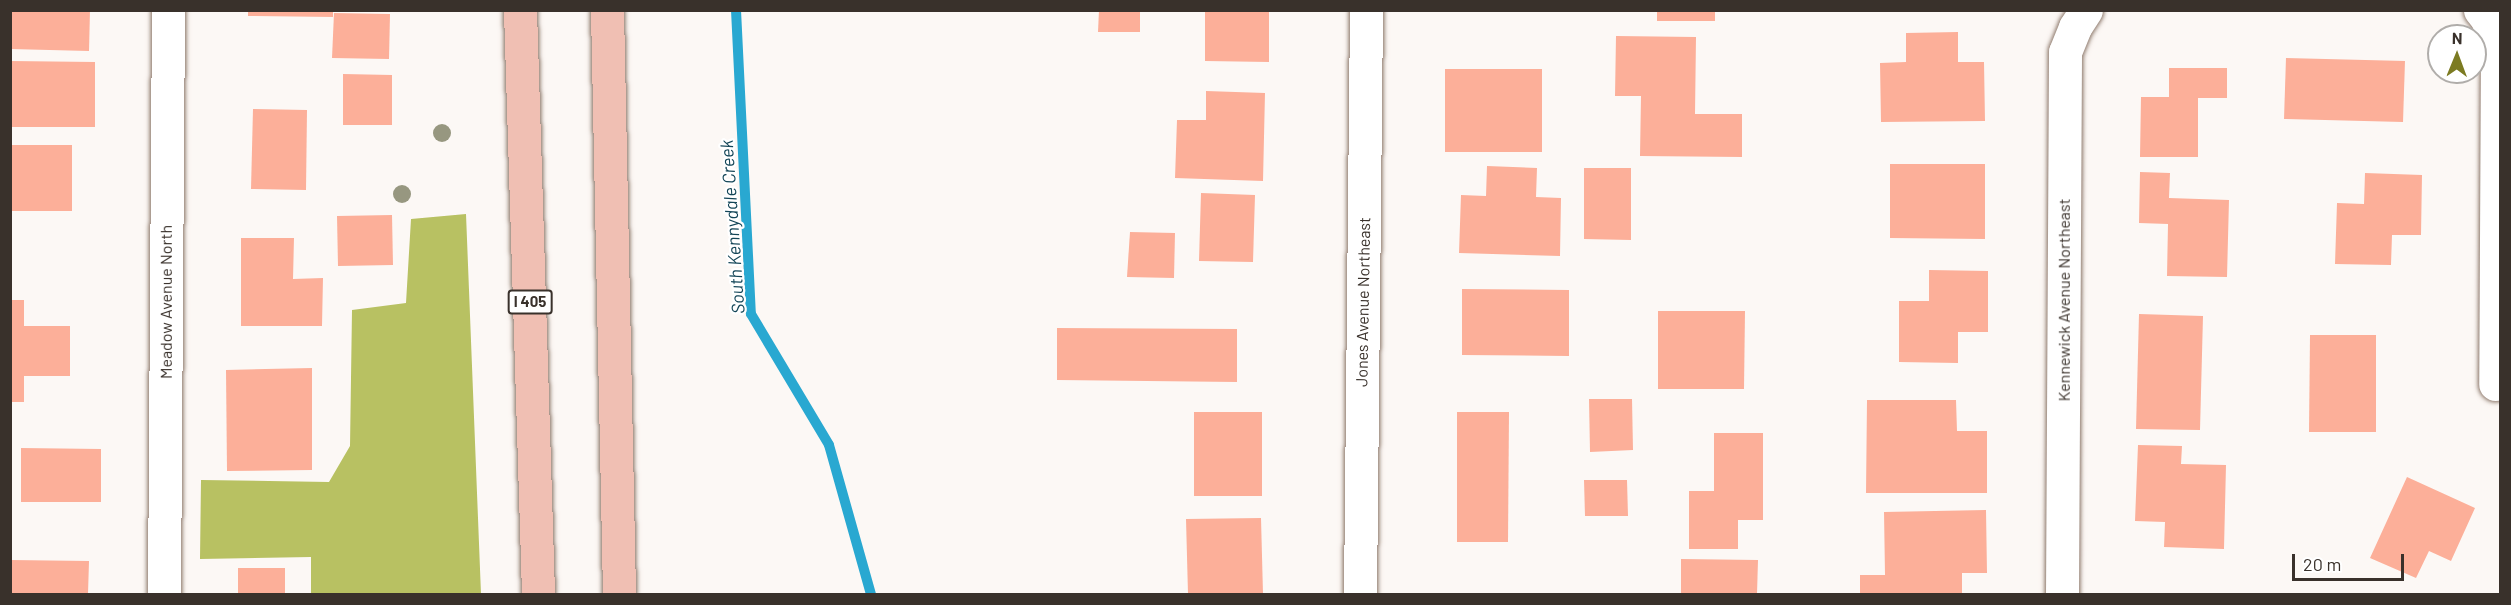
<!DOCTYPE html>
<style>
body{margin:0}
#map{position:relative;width:2511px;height:605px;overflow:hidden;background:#fcf8f5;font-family:Barlow,sans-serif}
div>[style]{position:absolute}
.forest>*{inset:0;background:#b8c162}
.stream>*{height:10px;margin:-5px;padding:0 5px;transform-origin:5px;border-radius:5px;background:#29a8d1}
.building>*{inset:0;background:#fcaf99}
.roads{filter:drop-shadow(0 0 2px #907c6f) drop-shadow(0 0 2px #907c6f)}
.minor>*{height:33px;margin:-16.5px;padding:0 16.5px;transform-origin:16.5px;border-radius:16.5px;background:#fff}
.motorway>*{height:33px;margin:-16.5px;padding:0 16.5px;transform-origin:16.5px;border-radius:16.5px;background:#f0bfb3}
.trees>*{width:18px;height:18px;margin:-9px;border-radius:50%;background:#979780}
span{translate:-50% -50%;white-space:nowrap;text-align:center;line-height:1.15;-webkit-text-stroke:4.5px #fff;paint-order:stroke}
.shield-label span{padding:2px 4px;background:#fff;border:2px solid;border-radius:4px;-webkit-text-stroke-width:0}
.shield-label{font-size:15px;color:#39312b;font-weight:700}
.street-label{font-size:16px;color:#39312b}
.water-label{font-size:18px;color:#134557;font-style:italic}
.frame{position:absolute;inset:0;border:12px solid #39312b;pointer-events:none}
.north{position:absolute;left:2427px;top:24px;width:60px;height:60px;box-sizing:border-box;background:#fff;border:2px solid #b0adaa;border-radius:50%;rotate:1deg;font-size:16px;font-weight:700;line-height:24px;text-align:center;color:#39312b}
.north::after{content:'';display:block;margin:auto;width:21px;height:27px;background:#7c7b22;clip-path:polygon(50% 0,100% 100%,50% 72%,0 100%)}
.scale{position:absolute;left:2292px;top:554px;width:112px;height:27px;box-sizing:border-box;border:3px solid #39312b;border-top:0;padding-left:8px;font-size:18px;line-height:21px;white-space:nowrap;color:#39312b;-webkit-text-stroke:4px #fff;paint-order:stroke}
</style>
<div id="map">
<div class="forest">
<i style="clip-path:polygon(466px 214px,481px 594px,311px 594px,311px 557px,200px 559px,201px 480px,329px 482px,350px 446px,352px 310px,406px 303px,411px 219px)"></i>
</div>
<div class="stream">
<i style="left:736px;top:10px;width:304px;rotate:87.2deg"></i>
<i style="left:751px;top:314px;width:152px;rotate:59.2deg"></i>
<i style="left:829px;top:445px;width:155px;rotate:74.3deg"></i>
</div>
<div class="building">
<i style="clip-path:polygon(10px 10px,90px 10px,89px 51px,10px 49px)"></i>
<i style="clip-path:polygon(248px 10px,333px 10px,333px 17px,248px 16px)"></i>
<i style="clip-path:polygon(1099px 10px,1140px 10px,1140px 32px,1098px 32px)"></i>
<i style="clip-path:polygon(1205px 10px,1269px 10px,1269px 62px,1205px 61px)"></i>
<i style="clip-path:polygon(1657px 10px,1715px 10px,1715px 21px,1657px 21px)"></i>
<i style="clip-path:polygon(334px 13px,390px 14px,389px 59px,332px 58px)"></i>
<i style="clip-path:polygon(1958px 32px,1958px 62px,1984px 62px,1985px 121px,1881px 122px,1880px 63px,1906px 62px,1906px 33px)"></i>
<i style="clip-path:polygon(1616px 36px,1696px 37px,1695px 114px,1742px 114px,1742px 157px,1640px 156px,1641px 96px,1615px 96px)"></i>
<i style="clip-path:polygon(2286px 58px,2405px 61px,2403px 122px,2284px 119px)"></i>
<i style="clip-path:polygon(10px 61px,95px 62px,95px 127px,10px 127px)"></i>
<i style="clip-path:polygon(2169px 68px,2227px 68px,2227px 98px,2198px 98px,2198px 157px,2140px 157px,2141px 97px,2169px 97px)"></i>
<i style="clip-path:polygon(1445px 69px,1542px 69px,1542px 152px,1445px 152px)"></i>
<i style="clip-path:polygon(343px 74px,392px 75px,392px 125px,343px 125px)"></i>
<i style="clip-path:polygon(1206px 91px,1265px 93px,1263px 181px,1175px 178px,1177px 120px,1206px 120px)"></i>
<i style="clip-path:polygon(253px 109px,307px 110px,306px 190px,251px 189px)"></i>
<i style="clip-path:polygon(10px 145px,72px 145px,72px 211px,10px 211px)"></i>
<i style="clip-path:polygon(1890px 164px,1985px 164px,1985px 239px,1890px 238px)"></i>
<i style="clip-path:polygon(1487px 166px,1537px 168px,1536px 197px,1561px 198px,1560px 256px,1459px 253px,1461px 195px,1486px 196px)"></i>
<i style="clip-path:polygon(1584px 168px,1631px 168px,1631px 240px,1584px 239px)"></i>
<i style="clip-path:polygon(2140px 172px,2170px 173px,2169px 198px,2229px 200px,2227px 277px,2167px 276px,2168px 224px,2139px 223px)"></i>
<i style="clip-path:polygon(2365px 173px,2422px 175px,2421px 235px,2392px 235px,2391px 265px,2335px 264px,2337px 203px,2364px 204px)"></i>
<i style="clip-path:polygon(1201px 193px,1255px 195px,1253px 262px,1199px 261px)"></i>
<i style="clip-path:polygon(392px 215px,393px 265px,338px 266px,337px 216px)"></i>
<i style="clip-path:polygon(1130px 232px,1175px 233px,1174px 278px,1127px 277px)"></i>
<i style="clip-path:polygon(241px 238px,294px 238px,293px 279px,323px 278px,322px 326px,241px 326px)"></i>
<i style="clip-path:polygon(1929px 270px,1988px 271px,1988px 332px,1958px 332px,1958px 363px,1899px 362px,1899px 301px,1929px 301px)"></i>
<i style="clip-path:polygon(1462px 289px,1569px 290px,1569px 356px,1462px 355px)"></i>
<i style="clip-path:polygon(10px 300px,24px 300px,24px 326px,70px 326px,70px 376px,24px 376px,24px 402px,10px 402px)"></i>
<i style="clip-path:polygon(1658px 311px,1745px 311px,1744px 389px,1658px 389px)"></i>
<i style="clip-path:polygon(2139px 314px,2203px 316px,2200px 430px,2136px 429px)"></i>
<i style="clip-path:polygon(1057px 328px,1237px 329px,1237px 382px,1057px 380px)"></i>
<i style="clip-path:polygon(2310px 335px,2376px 335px,2376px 432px,2309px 432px)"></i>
<i style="clip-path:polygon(312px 368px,312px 470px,227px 471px,226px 370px)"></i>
<i style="clip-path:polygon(1589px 399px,1632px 399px,1633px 450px,1590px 452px)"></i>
<i style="clip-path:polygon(1867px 400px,1956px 400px,1957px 431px,1987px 431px,1987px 493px,1866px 493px)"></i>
<i style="clip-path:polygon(1194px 412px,1262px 412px,1262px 496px,1194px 496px)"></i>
<i style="clip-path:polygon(1457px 412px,1509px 412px,1508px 542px,1457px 542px)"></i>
<i style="clip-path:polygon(1714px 433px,1763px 433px,1763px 520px,1738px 520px,1738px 549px,1689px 549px,1689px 491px,1714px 491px)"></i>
<i style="clip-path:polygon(2138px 445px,2182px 446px,2181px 464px,2226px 465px,2224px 549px,2164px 547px,2165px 522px,2135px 521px)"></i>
<i style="clip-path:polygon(21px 448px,101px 449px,101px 502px,21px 502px)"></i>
<i style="clip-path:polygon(2407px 477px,2475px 508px,2451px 561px,2429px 551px,2416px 578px,2370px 558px)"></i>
<i style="clip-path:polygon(1584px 480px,1627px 480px,1628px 516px,1585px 516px)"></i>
<i style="clip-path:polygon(1986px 510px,1987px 573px,1962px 573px,1962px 594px,1860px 594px,1860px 575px,1885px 575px,1884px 512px)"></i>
<i style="clip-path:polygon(1261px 518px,1263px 594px,1188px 594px,1186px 519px)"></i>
<i style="clip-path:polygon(1681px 559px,1758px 560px,1757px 594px,1681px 594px)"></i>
<i style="clip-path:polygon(10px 560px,89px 561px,88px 594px,10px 594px)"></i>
<i style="clip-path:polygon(238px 568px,285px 568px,285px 594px,238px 594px)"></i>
</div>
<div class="roads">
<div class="minor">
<i style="left:2480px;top:10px;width:11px;rotate:52deg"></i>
<i style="left:2487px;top:19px;width:30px;rotate:70deg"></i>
<i style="left:2497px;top:47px;width:337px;rotate:90.3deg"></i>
<i style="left:164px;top:594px;width:584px;rotate:-89.61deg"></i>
<i style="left:1360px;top:594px;width:584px;rotate:-89.41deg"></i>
<i style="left:2062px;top:594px;width:542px;rotate:-89.68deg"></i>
<i style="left:2065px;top:52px;width:27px;rotate:-68deg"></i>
<i style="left:2075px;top:27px;width:20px;rotate:-57deg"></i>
</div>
<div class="motorway">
<i style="left:520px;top:10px;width:584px;rotate:88.23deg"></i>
<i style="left:607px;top:10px;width:584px;rotate:88.82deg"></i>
</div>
</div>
<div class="trees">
<i style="left:442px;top:133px"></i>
<i style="left:402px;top:194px"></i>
</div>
<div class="shield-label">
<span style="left:530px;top:302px">I 405</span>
</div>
<div class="street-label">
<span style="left:2064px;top:300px;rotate:-90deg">Kennewick Avenue Northeast</span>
<span style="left:166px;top:302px;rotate:-90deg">Meadow Avenue North</span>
<span style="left:1363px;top:302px;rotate:-89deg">Jones Avenue Northeast</span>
</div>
<div class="water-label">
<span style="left:732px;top:227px;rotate:-94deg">South Kennydale Creek</span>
</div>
<div class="frame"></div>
<div class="north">N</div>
<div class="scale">20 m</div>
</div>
